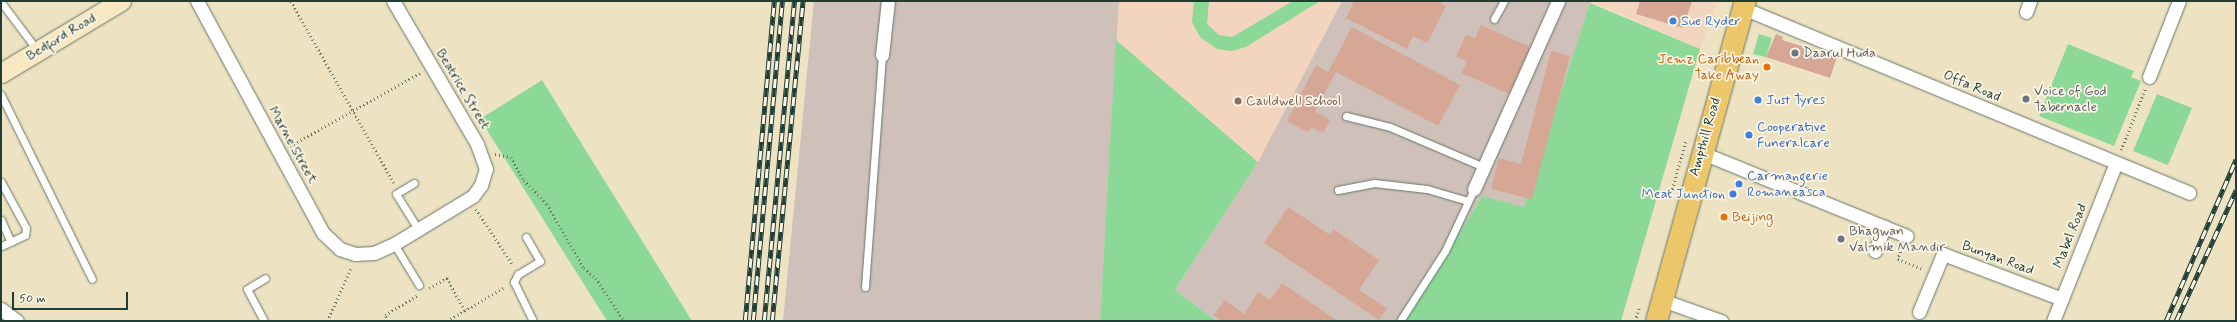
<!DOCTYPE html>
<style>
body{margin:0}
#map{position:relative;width:2237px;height:322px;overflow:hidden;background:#ede3c3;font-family:Mynerve,sans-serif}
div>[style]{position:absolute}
.built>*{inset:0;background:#f3d4be}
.industrial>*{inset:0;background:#cfc0ba}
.green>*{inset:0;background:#8cd997}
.building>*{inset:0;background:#d5a794}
.path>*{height:2.5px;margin-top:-1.25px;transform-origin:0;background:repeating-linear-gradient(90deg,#677766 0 1px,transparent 0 4px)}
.roads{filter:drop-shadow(0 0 1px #677766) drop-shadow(0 0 1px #677766)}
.service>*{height:7px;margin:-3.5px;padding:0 3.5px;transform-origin:3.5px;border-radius:3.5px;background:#fff}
.minor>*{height:13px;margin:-6.5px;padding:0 6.5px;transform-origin:6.5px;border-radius:6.5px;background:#fff}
.secondary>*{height:19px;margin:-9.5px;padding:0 9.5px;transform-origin:9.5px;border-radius:9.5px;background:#f7e8c3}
.primary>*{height:21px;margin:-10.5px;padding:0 10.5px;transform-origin:10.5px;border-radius:10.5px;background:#ecc669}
.rail>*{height:4.5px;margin-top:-2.25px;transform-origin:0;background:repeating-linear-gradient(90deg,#fcf5e5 0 9px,#1f3d34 0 18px);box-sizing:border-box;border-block:1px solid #1f3d34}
.dots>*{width:11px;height:11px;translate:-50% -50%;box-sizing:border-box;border:2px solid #fcf5e5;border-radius:50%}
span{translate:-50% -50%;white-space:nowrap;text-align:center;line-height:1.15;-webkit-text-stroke:3.5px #fcf5e5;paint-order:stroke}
.shop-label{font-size:14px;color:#366cbe}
.left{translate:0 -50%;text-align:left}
.right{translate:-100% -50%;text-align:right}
.street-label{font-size:14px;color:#1f3d34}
.worship-label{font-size:14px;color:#5b616d}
.food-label{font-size:14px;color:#c56008}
.education-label{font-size:14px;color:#785e54}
.frame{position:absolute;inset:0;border:2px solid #1f3d34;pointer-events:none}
.scale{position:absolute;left:12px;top:292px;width:116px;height:18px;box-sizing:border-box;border:2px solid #1f3d34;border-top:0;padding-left:5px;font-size:12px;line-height:14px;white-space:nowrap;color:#1f3d34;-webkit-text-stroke:3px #fcf5e5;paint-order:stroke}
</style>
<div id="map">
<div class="built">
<i style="clip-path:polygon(1119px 1px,1342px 1px,1258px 162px,1116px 40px)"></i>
<i style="clip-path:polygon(1591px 1px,1718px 1px,1700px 49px)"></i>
</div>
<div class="industrial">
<i style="clip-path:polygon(814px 1px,1119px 1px,1100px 321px,783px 321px)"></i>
<i style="clip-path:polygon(1342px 1px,1591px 1px,1524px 208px,1482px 196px,1405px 321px,1216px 321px,1175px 290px,1258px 162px)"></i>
</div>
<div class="green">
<i style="clip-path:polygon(1194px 1px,1209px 1px,1207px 24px,1219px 35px,1232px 37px,1293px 1px,1320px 1px,1246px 47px,1231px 51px,1217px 49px,1200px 37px,1192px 22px)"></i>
<i style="clip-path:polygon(1590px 3px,1700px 49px,1621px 321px,1405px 321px,1482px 196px,1524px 207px)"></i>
<i style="clip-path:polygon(1759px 34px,1772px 38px,1766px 57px,1753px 54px)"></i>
<i style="clip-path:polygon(1116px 40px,1258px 162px,1175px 290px,1216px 321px,1100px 321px)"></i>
<i style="clip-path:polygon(2068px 44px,2134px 71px,2131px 77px,2141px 81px,2114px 146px,2039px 116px)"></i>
<i style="clip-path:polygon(542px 80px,692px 321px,607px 321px,480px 119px)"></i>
<i style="clip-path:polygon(2157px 94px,2192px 108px,2168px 165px,2133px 151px)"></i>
</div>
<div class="building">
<i style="clip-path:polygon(1354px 1px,1437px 1px,1446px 6px,1427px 43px,1413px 36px,1407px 49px,1346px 18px)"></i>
<i style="clip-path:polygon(1640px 1px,1692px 1px,1683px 28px,1636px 14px)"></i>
<i style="clip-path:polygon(1481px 25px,1530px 47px,1509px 94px,1462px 73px,1467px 61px,1456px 57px,1466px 35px,1475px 38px)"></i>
<i style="clip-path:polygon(1352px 27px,1460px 85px,1438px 126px,1336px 72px,1315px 111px,1330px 120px,1323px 133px,1311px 127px,1308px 132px,1287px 121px,1316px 65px,1328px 72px)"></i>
<i style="clip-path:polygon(1776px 34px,1783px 37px,1782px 40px,1837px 57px,1830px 78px,1766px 57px)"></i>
<i style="clip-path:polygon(1551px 51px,1570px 56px,1532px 199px,1491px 189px,1499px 158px,1521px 164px)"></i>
<i style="clip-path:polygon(1288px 207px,1330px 235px,1333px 229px,1379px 260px,1359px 290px,1387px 308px,1379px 320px,1264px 243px)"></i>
<i style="clip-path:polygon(1282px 283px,1338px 321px,1222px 321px,1214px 315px,1225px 300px,1244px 314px,1258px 292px,1270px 300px)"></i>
</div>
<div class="path">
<i style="left:291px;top:1px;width:209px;rotate:60.5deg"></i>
<i style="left:290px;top:146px;width:149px;rotate:-29.3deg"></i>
<i style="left:2121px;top:150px;width:66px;rotate:-68.5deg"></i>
<i style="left:495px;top:154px;width:16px;rotate:11deg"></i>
<i style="left:511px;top:157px;width:26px;rotate:61deg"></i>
<i style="left:524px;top:180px;width:33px;rotate:46deg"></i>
<i style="left:547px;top:204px;width:74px;rotate:60deg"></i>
<i style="left:584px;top:268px;width:16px;rotate:40deg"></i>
<i style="left:596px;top:278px;width:51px;rotate:56.9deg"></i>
<i style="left:1671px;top:193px;width:55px;rotate:-74.2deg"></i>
<i style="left:476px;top:209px;width:67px;rotate:56.5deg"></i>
<i style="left:1902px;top:248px;width:12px;rotate:110deg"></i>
<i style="left:1898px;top:259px;width:27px;rotate:22deg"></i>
<i style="left:429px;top:288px;width:21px;rotate:-29deg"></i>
<i style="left:447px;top:278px;width:37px;rotate:61deg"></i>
<i style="left:327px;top:321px;width:60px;rotate:-65.6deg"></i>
<i style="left:388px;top:321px;width:7px;rotate:-117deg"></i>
<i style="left:385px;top:315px;width:37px;rotate:-31deg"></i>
<i style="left:447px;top:321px;width:67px;rotate:-30.4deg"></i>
<i style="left:1635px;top:321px;width:14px;rotate:-73deg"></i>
</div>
<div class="roads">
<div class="service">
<i style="left:1px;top:2px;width:60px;rotate:53.1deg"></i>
<i style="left:1494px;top:19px;width:21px;rotate:-61deg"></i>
<i style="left:1px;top:95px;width:205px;rotate:63.7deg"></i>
<i style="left:1346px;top:116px;width:45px;rotate:14deg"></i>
<i style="left:1390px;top:127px;width:102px;rotate:23.1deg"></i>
<i style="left:1px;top:182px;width:52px;rotate:61.5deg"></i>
<i style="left:26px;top:228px;width:7px;rotate:98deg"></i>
<i style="left:25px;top:235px;width:26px;rotate:155deg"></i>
<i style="left:414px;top:183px;width:21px;rotate:149deg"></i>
<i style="left:396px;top:194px;width:41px;rotate:57.8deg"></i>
<i style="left:1338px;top:190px;width:37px;rotate:-11deg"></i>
<i style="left:1374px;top:183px;width:53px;rotate:6.5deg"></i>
<i style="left:1427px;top:189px;width:43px;rotate:16.3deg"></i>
<i style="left:1px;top:220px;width:24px;rotate:66deg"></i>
<i style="left:526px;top:237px;width:28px;rotate:60deg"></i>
<i style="left:540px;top:261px;width:26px;rotate:149deg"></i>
<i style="left:518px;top:274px;width:9px;rotate:117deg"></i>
<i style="left:514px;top:282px;width:43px;rotate:64deg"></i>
<i style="left:394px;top:244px;width:48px;rotate:58.6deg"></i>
<i style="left:865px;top:287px;width:233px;rotate:-85.8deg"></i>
<i style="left:264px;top:321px;width:36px;rotate:-118deg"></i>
<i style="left:247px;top:289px;width:21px;rotate:-31deg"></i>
<i style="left:1400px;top:321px;width:83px;rotate:-57.3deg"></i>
<i style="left:1445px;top:251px;width:68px;rotate:-64.9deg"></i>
</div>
<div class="minor">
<i style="left:197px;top:1px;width:264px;rotate:61.5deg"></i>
<i style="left:323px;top:233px;width:23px;rotate:43deg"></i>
<i style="left:340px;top:249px;width:16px;rotate:18deg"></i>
<i style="left:355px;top:254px;width:19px;rotate:-3deg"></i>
<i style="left:374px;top:253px;width:22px;rotate:-24deg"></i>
<i style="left:394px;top:244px;width:92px;rotate:-31.3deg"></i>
<i style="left:473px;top:196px;width:14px;rotate:-54deg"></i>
<i style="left:481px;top:185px;width:17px;rotate:-73deg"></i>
<i style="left:486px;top:169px;width:27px;rotate:-110deg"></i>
<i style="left:477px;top:144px;width:166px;rotate:-120.4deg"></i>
<i style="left:1743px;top:8px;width:483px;rotate:22.5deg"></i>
<i style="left:2026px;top:12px;width:12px;rotate:-70deg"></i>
<i style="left:882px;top:55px;width:54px;rotate:-83.7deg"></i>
<i style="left:2149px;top:77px;width:82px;rotate:-68.5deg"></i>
<i style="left:1700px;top:152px;width:223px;rotate:22.1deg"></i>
<i style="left:1474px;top:189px;width:206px;rotate:-65.9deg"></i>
<i style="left:1875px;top:251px;width:26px;rotate:-69deg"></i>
<i style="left:1662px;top:300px;width:63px;rotate:19.6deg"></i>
<i style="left:1px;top:309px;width:20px;rotate:37deg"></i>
<i style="left:1919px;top:312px;width:63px;rotate:-67.5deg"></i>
<i style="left:1943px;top:254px;width:127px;rotate:20.7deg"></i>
<i style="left:2053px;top:321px;width:170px;rotate:-68.3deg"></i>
</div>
<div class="secondary">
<i style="left:1px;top:73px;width:140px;rotate:-31deg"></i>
</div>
<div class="primary">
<i style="left:1656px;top:321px;width:332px;rotate:-74.5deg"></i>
</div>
</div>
<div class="rail">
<i style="left:745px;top:321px;width:321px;rotate:-84.8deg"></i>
<i style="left:753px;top:321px;width:321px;rotate:-84.8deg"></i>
<i style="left:764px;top:321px;width:321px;rotate:-84.6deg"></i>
<i style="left:772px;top:321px;width:321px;rotate:-84.5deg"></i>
<i style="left:2166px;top:321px;width:176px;rotate:-66.6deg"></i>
<i style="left:2176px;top:321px;width:144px;rotate:-65.4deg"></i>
</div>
<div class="dots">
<i style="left:1673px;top:21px;background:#3f7fe0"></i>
<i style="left:1795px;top:53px;background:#6b7280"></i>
<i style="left:1767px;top:67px;background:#e8710a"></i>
<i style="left:2026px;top:99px;background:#6b7280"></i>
<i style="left:1758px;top:100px;background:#3f7fe0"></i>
<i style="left:1238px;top:101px;background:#8d6e63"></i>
<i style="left:1749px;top:135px;background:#3f7fe0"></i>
<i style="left:1739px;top:184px;background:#3f7fe0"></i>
<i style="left:1733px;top:194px;background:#3f7fe0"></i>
<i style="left:1724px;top:217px;background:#e8710a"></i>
<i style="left:1841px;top:239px;background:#6b7280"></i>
</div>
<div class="shop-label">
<span class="left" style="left:1681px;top:21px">Sue Ryder</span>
<span class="left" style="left:1766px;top:100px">Just Tyres</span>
<span class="left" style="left:1757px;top:135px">Cooperative<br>Funeralcare</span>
<span class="left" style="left:1747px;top:184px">Carmangerie<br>Romaneasca</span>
<span class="right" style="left:1725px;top:194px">Meat Junction</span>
</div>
<div class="street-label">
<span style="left:61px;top:37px;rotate:-31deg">Bedford Road</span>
<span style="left:1972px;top:86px;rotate:23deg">Offa Road</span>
<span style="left:463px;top:89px;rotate:59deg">Beatrice Street</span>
<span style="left:1705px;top:137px;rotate:-74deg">Ampthill Road</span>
<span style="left:293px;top:145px;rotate:61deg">Marne Street</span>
<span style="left:2070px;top:236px;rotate:-68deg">Mabel Road</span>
<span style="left:1998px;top:258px;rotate:20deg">Bunyan Road</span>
</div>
<div class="worship-label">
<span class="left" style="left:1803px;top:53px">Daarul Huda</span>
<span class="left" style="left:2034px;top:99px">Voice of God<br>Tabernacle</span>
<span class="left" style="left:1849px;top:239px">Bhagwan<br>Valmik Mandir</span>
</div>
<div class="food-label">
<span class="right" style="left:1759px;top:67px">Jemz Caribbean<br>Take Away</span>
<span class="left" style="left:1732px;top:217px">Beijing</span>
</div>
<div class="education-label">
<span class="left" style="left:1246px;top:101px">Cauldwell School</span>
</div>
<div class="frame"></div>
<div class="scale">50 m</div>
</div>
